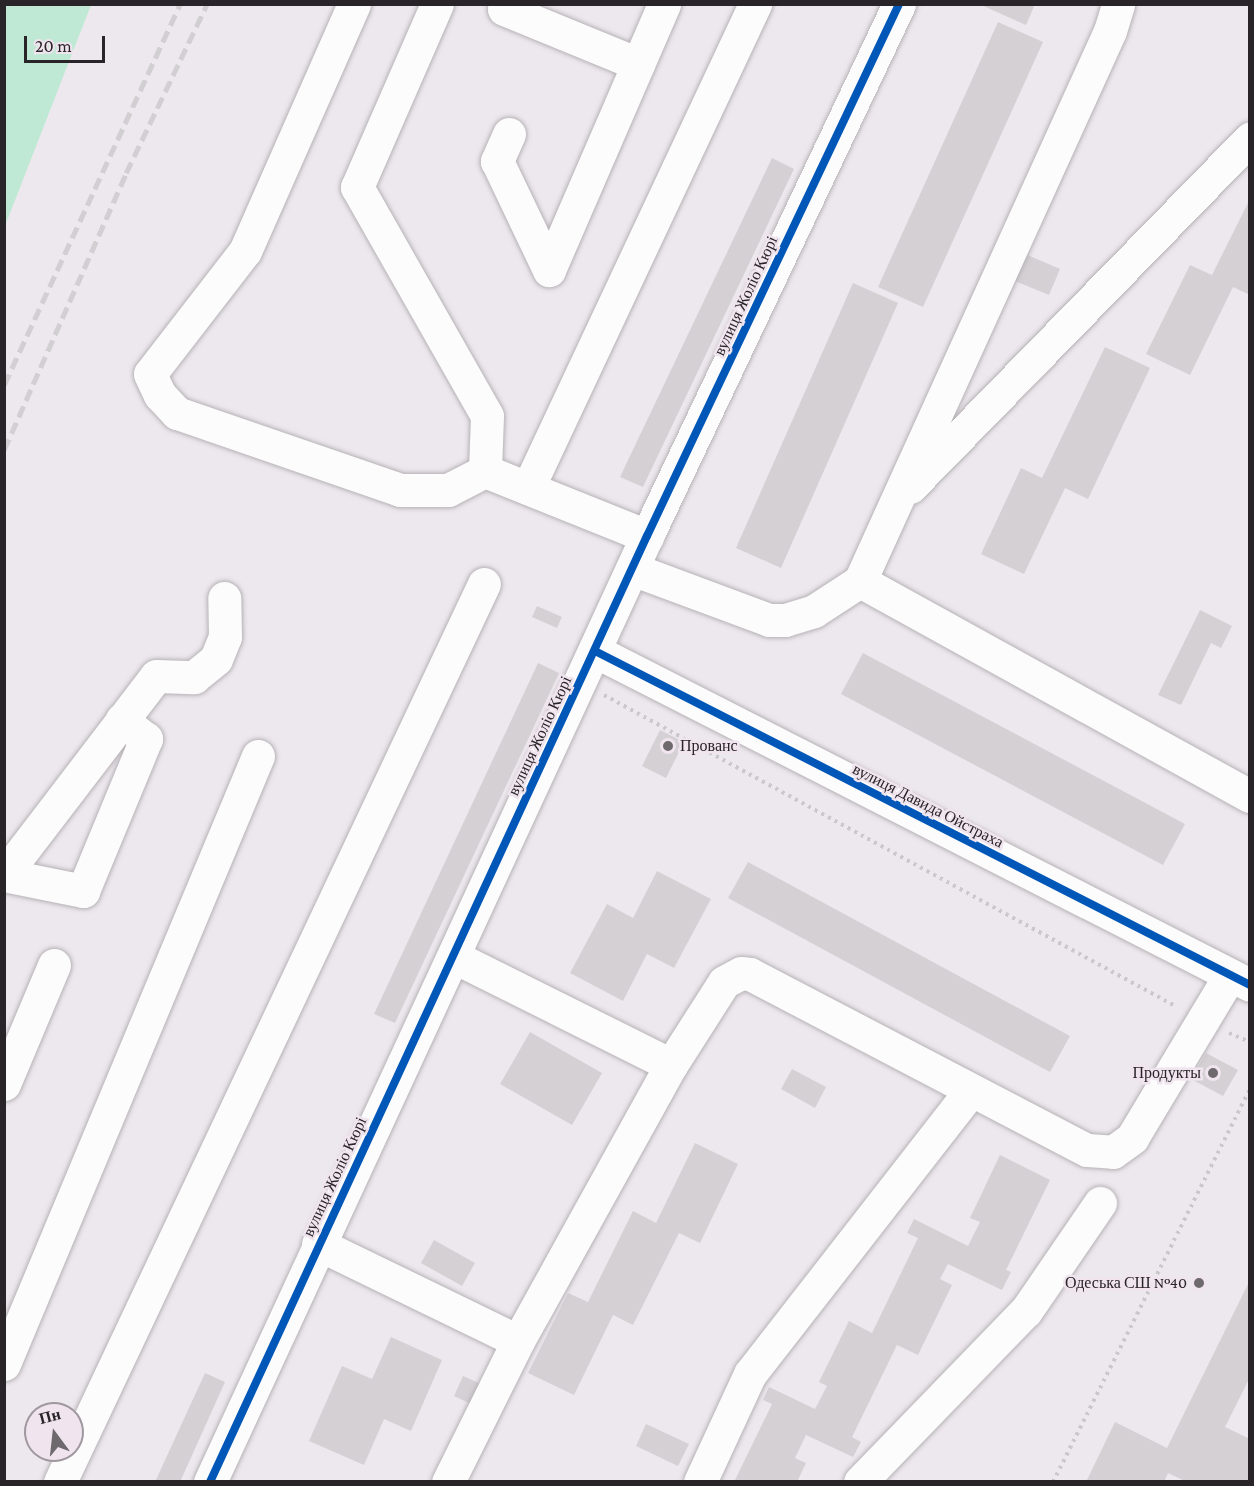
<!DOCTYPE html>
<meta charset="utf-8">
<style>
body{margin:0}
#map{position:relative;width:1254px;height:1486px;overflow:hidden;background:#ede8ed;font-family:"Crimson Pro",serif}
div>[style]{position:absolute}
.green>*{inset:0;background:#bfe9d4}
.building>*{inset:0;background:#d5d0d4}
.path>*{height:4px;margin-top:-2px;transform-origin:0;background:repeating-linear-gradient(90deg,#cbc8cb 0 3px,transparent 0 7.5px)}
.roads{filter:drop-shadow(0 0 2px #b6b2b6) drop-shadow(0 0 2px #b6b2b6)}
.minor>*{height:33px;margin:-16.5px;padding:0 16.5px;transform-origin:16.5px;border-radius:16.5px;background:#fcfcfc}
.rail>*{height:4.5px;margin-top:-2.25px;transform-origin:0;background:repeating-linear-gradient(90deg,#d1cfd1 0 12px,transparent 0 18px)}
.cycleway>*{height:8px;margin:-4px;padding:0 4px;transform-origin:4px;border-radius:4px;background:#0057b8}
.dots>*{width:16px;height:16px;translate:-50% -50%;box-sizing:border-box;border:3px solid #f0e5ef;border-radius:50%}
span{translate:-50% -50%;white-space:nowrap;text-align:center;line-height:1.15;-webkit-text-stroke:5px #f0e5ef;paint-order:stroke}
.street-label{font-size:16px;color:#282428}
.poi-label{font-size:16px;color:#282428}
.left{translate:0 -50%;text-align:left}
.right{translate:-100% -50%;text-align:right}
.frame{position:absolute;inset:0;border:6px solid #282428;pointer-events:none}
.north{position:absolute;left:24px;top:1402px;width:60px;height:60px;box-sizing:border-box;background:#f0e5ef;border:2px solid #a0989f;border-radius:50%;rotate:345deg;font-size:16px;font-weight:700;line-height:24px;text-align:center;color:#282428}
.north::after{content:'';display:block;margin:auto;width:21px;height:27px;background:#6d696d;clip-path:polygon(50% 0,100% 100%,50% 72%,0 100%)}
.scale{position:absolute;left:24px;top:36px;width:81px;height:27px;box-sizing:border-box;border:3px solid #282428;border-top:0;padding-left:8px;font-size:18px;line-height:21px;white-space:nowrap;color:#282428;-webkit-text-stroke:4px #f0e5ef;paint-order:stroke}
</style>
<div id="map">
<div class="green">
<i style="clip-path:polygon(5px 4px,91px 5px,5px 226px,4px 5px)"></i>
</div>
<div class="building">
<i style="clip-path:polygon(979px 4px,1035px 4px,1026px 25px)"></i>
<i style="clip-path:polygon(998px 22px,1043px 42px,923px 307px,878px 287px)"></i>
<i style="clip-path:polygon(772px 158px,794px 169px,643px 487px,620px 477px)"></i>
<i style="clip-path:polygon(1250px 199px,1250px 295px,1233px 287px,1190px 375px,1146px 354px,1190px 265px,1212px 275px)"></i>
<i style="clip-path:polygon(1023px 253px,1060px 269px,1049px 295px,1012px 280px)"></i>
<i style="clip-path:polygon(853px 283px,898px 303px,781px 568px,736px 548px)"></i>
<i style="clip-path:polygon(1105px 347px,1150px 368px,1088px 499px,1065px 488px,1024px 574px,981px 554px,1021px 468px,1042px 478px)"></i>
<i style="clip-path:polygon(537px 606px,562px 617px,557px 628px,532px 617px)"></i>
<i style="clip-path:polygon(1200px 610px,1232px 626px,1221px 648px,1211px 643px,1181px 705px,1158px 695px)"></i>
<i style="clip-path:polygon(863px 653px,1185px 824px,1163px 865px,841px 694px)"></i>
<i style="clip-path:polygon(538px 663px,559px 673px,395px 1023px,374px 1014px)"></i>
<i style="clip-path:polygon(660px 730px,684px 742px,666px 778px,642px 766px)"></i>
<i style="clip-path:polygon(748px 862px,1070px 1036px,1050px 1072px,728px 898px)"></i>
<i style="clip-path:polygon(657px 871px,711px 899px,674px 968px,647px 954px,623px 1001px,570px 973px,607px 904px,633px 918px)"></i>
<i style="clip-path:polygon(530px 1032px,602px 1073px,572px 1125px,500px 1084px)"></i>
<i style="clip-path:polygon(1206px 1053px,1238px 1070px,1223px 1096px,1191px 1079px)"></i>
<i style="clip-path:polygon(792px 1069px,826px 1087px,815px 1108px,781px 1089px)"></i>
<i style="clip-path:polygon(695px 1143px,738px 1164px,700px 1243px,679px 1233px,633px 1325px,613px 1315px,574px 1395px,528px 1373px,568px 1293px,588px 1302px,633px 1211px,656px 1223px)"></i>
<i style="clip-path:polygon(1000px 1155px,1050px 1180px,1006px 1270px,1011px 1272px,1002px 1290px,948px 1264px,940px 1279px,952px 1285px,918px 1355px,897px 1345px,852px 1437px,861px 1442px,853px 1457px,806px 1435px,795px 1458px,806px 1463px,797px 1482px,734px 1482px,772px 1404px,763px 1400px,769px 1387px,815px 1409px,827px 1386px,819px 1382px,849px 1321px,872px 1333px,918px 1238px,907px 1233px,914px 1219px,968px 1246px,980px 1222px,970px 1218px)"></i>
<i style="clip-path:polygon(434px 1240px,475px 1263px,462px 1286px,421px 1263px)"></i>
<i style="clip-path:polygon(1250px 1280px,1250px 1377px,1225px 1427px,1250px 1439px,1250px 1482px,1187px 1482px,1168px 1473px,1164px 1482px,1086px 1482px,1115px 1422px,1167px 1448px)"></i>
<i style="clip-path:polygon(391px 1337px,442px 1360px,411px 1431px,384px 1419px,364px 1465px,309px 1441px,342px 1366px,372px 1379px)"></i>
<i style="clip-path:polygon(205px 1373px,225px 1382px,180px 1482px,155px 1482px)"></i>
<i style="clip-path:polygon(463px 1376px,481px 1384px,471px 1404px,454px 1396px)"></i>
<i style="clip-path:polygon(646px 1424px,689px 1444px,678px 1466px,636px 1446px)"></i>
</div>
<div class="path">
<i style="left:604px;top:695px;width:652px;rotate:28.57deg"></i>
<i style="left:1229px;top:1033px;width:23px;rotate:23deg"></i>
<i style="left:1053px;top:1482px;width:440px;rotate:-63.4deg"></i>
</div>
<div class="roads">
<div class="minor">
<i style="left:354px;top:4px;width:270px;rotate:113.8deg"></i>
<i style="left:245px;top:251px;width:155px;rotate:127.7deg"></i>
<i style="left:150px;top:374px;width:23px;rotate:65deg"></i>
<i style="left:160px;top:395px;width:25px;rotate:47deg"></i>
<i style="left:177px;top:413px;width:236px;rotate:19deg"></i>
<i style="left:400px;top:490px;width:48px"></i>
<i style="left:448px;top:490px;width:42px;rotate:-27.2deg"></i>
<i style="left:485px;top:471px;width:175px;rotate:21.9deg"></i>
<i style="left:437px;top:4px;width:200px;rotate:113.6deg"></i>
<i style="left:357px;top:187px;width:263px;rotate:60.4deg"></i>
<i style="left:487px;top:416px;width:55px;rotate:92.1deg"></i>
<i style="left:506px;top:4px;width:5px;rotate:112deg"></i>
<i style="left:504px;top:9px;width:145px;rotate:22.3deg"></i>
<i style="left:509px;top:134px;width:30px;rotate:114deg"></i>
<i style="left:497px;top:161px;width:121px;rotate:64.5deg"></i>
<i style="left:549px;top:270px;width:290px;rotate:-66.6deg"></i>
<i style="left:910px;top:487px;width:487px;rotate:-45.7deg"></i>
<i style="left:528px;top:488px;width:535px;rotate:-64.87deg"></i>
<i style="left:632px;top:569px;width:146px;rotate:20.4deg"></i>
<i style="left:769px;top:620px;width:16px"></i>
<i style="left:785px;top:620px;width:30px;rotate:-17deg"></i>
<i style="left:814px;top:611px;width:55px;rotate:-33.1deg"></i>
<i style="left:860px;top:581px;width:604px;rotate:-65.56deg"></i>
<i style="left:1110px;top:31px;width:28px;rotate:-73deg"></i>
<i style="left:860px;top:581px;width:445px;rotate:28.9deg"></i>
<i style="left:595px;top:651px;width:735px;rotate:27.02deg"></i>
<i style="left:4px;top:875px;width:250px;rotate:-52.6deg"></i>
<i style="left:156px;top:676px;width:38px;rotate:2deg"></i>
<i style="left:194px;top:677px;width:28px;rotate:-39deg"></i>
<i style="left:216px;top:659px;width:24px;rotate:-68deg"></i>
<i style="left:225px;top:637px;width:39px;rotate:-91deg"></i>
<i style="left:4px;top:875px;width:81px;rotate:11.4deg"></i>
<i style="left:83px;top:891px;width:165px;rotate:-67.5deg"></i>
<i style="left:146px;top:739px;width:31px;rotate:-142deg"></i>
<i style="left:671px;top:1065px;width:98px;rotate:-57.4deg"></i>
<i style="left:724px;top:982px;width:19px;rotate:-28deg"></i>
<i style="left:741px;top:973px;width:9px;rotate:6deg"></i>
<i style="left:750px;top:974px;width:380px;rotate:27.6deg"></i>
<i style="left:1087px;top:1150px;width:26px;rotate:4deg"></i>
<i style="left:1113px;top:1152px;width:24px;rotate:-36deg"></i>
<i style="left:1132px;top:1138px;width:190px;rotate:-59deg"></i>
<i style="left:4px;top:1084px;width:129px;rotate:-67.2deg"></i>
<i style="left:318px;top:1244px;width:222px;rotate:25.9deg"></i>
<i style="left:4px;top:1364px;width:659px;rotate:-67.33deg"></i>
<i style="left:60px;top:1482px;width:993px;rotate:-64.73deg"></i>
<i style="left:210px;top:1482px;width:1042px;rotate:-65.21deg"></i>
<i style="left:647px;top:536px;width:589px;rotate:-64.65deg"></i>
<i style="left:448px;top:1482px;width:157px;rotate:-63.6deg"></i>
<i style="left:518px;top:1341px;width:316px;rotate:-61deg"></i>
<i style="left:671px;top:1065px;width:242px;rotate:-153.5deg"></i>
<i style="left:700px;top:1482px;width:119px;rotate:-65.2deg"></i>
<i style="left:750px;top:1374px;width:358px;rotate:-52.1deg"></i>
<i style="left:860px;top:1482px;width:238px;rotate:-45.9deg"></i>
<i style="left:1026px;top:1311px;width:131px;rotate:-55.6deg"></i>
</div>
</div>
<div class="rail">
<i style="left:4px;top:385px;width:420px;rotate:-65.2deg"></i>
<i style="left:4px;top:450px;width:303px;rotate:-66.2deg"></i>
<i style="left:126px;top:173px;width:187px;rotate:-64.4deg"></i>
</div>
<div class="cycleway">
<i style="left:595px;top:651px;width:735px;rotate:27.02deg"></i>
<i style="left:210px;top:1482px;width:1042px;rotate:-65.21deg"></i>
<i style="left:647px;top:536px;width:589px;rotate:-64.65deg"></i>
</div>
<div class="dots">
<i style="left:668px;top:746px;background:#6d696d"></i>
<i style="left:1213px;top:1073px;background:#6d696d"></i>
<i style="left:1199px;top:1283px;background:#6d696d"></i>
</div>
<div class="street-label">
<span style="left:746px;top:296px;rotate:-65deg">вулиця Жоліо Кюрі</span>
<span style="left:540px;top:736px;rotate:-65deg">вулиця Жоліо Кюрі</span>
<span style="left:928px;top:806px;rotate:27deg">вулиця Давида Ойстраха</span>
<span style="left:335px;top:1177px;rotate:-65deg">вулиця Жоліо Кюрі</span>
</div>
<div class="poi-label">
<span class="left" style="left:680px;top:746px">Прованс</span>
<span class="right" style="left:1201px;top:1073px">Продукты</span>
<span class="right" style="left:1187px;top:1283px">Одеська СШ №40</span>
</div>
<div class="frame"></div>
<div class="north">Пн</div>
<div class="scale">20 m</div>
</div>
